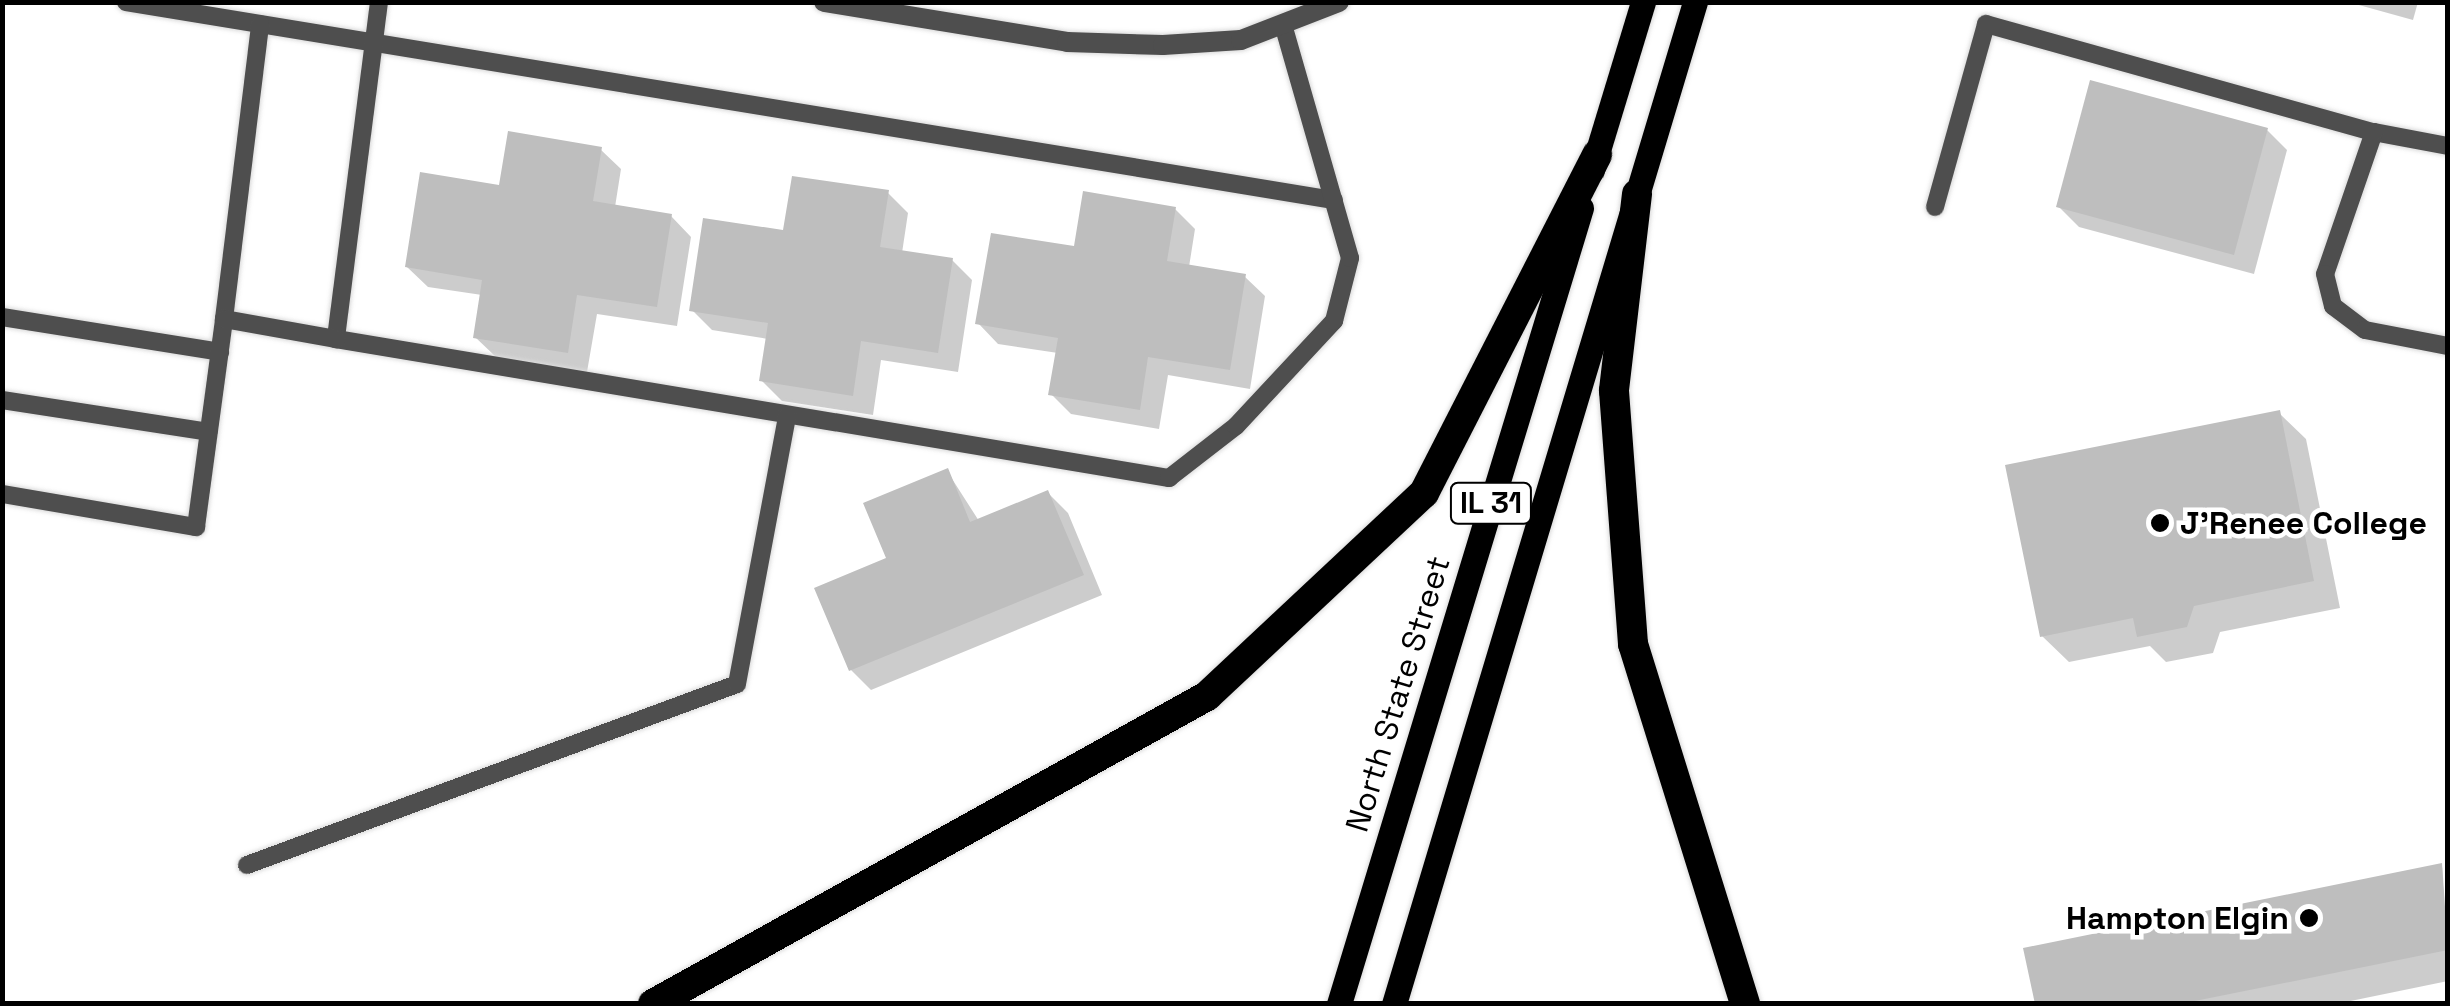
<!DOCTYPE html>
<style>
body{margin:0}
#map{position:relative;width:2450px;height:1006px;overflow:hidden;background:#fff;font-family:"Space Grotesk",sans-serif}
div>[style]{position:absolute}
.shadow>*{inset:0;background:#0003}
.building>*{inset:0;background:#bebebe}
.roads{filter:drop-shadow(0 0 2px #dbdbdb) drop-shadow(0 0 2px #dbdbdb)}
.service>*{height:18px;margin:-9px;padding:0 9px;transform-origin:9px;border-radius:9px;background:#4e4e4e}
.minor>*{height:20px;margin:-10px;padding:0 10px;transform-origin:10px;border-radius:10px;background:#4e4e4e}
.primary>*{height:25px;margin:-12.5px;padding:0 12.5px;transform-origin:12.5px;border-radius:12.5px;background:#000}
.motorway>*{height:30px;margin:-15px;padding:0 15px;transform-origin:15px;border-radius:15px;background:#000}
.dots>*{width:28px;height:28px;translate:-50% -50%;box-sizing:border-box;border:5px solid #fff;border-radius:50%}
span{translate:-50% -50%;white-space:nowrap;text-align:center;line-height:1.15;-webkit-text-stroke:9px #fff;paint-order:stroke}
.shield-label span{padding:2px 8px;background:#fff;border:2px solid;border-radius:8px;-webkit-text-stroke-width:0}
.shield-label{font-size:30px;color:#000;font-weight:700}
.poi-label{font-size:32px;color:#000;font-weight:700}
.left{translate:0 -50%;text-align:left}
.right{translate:-100% -50%;text-align:right}
.street-label{font-size:32px;color:#000}
.frame{position:absolute;inset:0;border:5px solid #000;pointer-events:none}
</style>
<div id="map">
<div class="shadow">
<i style="clip-path:polygon(2348px 2px,2418px 2px,2413px 20px)"></i>
<i style="clip-path:polygon(2267px 130px,2287px 150px,2254px 274px,2079px 227px,2059px 207px)"></i>
<i style="clip-path:polygon(600px 149px,621px 169px,615px 207px,671px 216px,691px 237px,677px 326px,597px 314px,587px 372px,496px 357px,475px 337px,482px 295px,428px 287px,407px 267px,501px 188px)"></i>
<i style="clip-path:polygon(888px 193px,908px 213px,902px 253px,952px 260px,972px 280px,958px 372px,881px 360px,873px 415px,782px 401px,762px 381px,768px 339px,712px 330px,692px 310px,785px 233px)"></i>
<i style="clip-path:polygon(1175px 209px,1195px 229px,1189px 267px,1244px 276px,1265px 296px,1250px 389px,1168px 375px,1159px 429px,1071px 414px,1051px 394px,1058px 353px,998px 344px,978px 323px,1076px 249px)"></i>
<i style="clip-path:polygon(2279px 413px,2306px 439px,2340px 608px,2220px 632px,2213px 653px,2166px 662px,2150px 646px,2069px 662px,2042px 636px)"></i>
<i style="clip-path:polygon(947px 471px,979px 521px,1048px 493px,1068px 513px,1102px 595px,871px 690px,851px 670px,889px 560px)"></i>
<i style="clip-path:polygon(2442px 866px,2448px 981px,2336px 1004px,2037px 1004px)"></i>
</div>
<div class="building">
<i style="clip-path:polygon(2090px 80px,2268px 128px,2234px 255px,2056px 207px)"></i>
<i style="clip-path:polygon(508px 131px,602px 147px,593px 201px,672px 214px,657px 307px,577px 295px,568px 353px,473px 338px,482px 280px,405px 267px,420px 172px,499px 185px)"></i>
<i style="clip-path:polygon(792px 176px,889px 190px,880px 247px,953px 258px,938px 353px,861px 341px,853px 396px,759px 381px,768px 323px,689px 311px,703px 218px,783px 230px)"></i>
<i style="clip-path:polygon(1083px 191px,1176px 207px,1167px 261px,1246px 274px,1230px 370px,1148px 357px,1140px 410px,1048px 395px,1058px 338px,975px 324px,991px 233px,1074px 246px)"></i>
<i style="clip-path:polygon(2280px 410px,2314px 581px,2194px 606px,2187px 627px,2137px 637px,2133px 618px,2040px 637px,2005px 465px)"></i>
<i style="clip-path:polygon(948px 468px,970px 522px,1048px 490px,1084px 575px,849px 671px,814px 588px,886px 558px,863px 503px)"></i>
<i style="clip-path:polygon(2442px 863px,2448px 950px,2180px 1004px,2035px 1004px,2023px 948px)"></i>
</div>
<div class="roads">
<div class="service">
<i style="left:126px;top:2px;width:1224px;rotate:9.31deg"></i>
<i style="left:379px;top:2px;width:340px;rotate:97.3deg"></i>
<i style="left:336px;top:339px;width:845px;rotate:9.47deg"></i>
<i style="left:1169px;top:478px;width:85px;rotate:-37.8deg"></i>
<i style="left:1236px;top:426px;width:144px;rotate:-47deg"></i>
<i style="left:1334px;top:321px;width:65px;rotate:-75.7deg"></i>
<i style="left:1350px;top:258px;width:242px;rotate:-106deg"></i>
<i style="left:2448px;top:146px;width:75px;rotate:-169.3deg"></i>
<i style="left:2374px;top:132px;width:150px;rotate:109deg"></i>
<i style="left:2325px;top:274px;width:33px;rotate:76deg"></i>
<i style="left:2333px;top:306px;width:40px;rotate:37deg"></i>
<i style="left:2365px;top:330px;width:85px;rotate:10.9deg"></i>
<i style="left:1935px;top:207px;width:190px;rotate:-74.4deg"></i>
<i style="left:1986px;top:24px;width:403px;rotate:15.6deg"></i>
<i style="left:2px;top:317px;width:221px;rotate:9.1deg"></i>
<i style="left:224px;top:319px;width:297px;rotate:-83deg"></i>
<i style="left:2px;top:400px;width:209px;rotate:8.8deg"></i>
<i style="left:2px;top:494px;width:197px;rotate:9.7deg"></i>
<i style="left:196px;top:527px;width:210px;rotate:-82.3deg"></i>
<i style="left:224px;top:319px;width:114px;rotate:10.1deg"></i>
<i style="left:247px;top:865px;width:522px;rotate:-20.27deg"></i>
<i style="left:737px;top:684px;width:273px;rotate:-79.4deg"></i>
</div>
<div class="minor">
<i style="left:824px;top:2px;width:246px;rotate:9.3deg"></i>
<i style="left:1067px;top:42px;width:96px;rotate:1.8deg"></i>
<i style="left:1163px;top:45px;width:78px;rotate:-3.7deg"></i>
<i style="left:1241px;top:40px;width:105px;rotate:-21.2deg"></i>
</div>
<div class="primary">
<i style="left:1592px;top:170px;width:176px;rotate:-73.1deg"></i>
<i style="left:1339px;top:1004px;width:832px;rotate:-73.09deg"></i>
<i style="left:1394px;top:1004px;width:1046px;rotate:-73.28deg"></i>
</div>
<div class="motorway">
<i style="left:1637px;top:194px;width:198px;rotate:96.7deg"></i>
<i style="left:1614px;top:391px;width:254px;rotate:85.7deg"></i>
<i style="left:1633px;top:644px;width:377px;rotate:72.7deg"></i>
<i style="left:653px;top:1004px;width:634px;rotate:-29.07deg"></i>
<i style="left:1207px;top:696px;width:297px;rotate:-43.1deg"></i>
<i style="left:1424px;top:493px;width:380px;rotate:-62.9deg"></i>
</div>
</div>
<div class="dots">
<i style="left:2160px;top:523px;background:#000"></i>
<i style="left:2309px;top:918px;background:#000"></i>
</div>
<div class="shield-label">
<span style="left:1491px;top:503px">IL 31</span>
</div>
<div class="poi-label">
<span class="left" style="left:2180px;top:523px">J'Renee College</span>
<span class="right" style="left:2289px;top:918px">Hampton Elgin</span>
</div>
<div class="street-label">
<span style="left:1398px;top:694px;rotate:-73deg">North State Street</span>
</div>
<div class="frame"></div>
</div>
